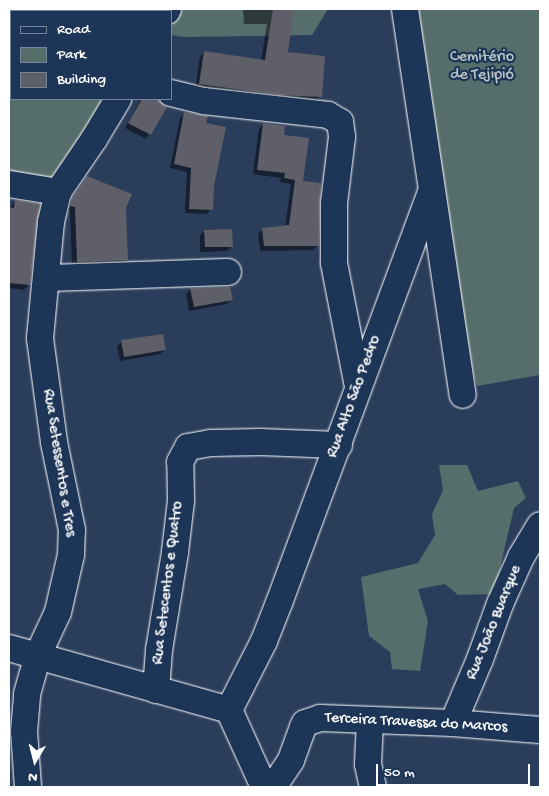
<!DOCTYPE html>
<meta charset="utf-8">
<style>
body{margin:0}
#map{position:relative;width:549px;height:796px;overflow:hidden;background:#2a3d5b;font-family:"Gochi Hand",sans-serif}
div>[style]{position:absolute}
.green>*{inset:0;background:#566e6b}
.shadow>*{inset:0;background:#0007}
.building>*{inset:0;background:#5f5f69}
.roads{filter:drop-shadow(0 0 1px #fff) drop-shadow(0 0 1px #fff)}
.minor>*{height:26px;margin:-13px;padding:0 13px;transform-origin:13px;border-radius:13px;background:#1d3557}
span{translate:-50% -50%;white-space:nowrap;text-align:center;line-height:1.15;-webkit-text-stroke:4.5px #1d3557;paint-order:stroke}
.park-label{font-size:16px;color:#bbc5c4}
.street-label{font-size:16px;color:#fff}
.frame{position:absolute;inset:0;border:10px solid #fff;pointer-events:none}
.legend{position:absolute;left:10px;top:10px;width:162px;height:90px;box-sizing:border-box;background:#1d3557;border:1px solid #77869a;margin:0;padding:6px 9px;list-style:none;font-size:15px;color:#fff}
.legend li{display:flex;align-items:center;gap:10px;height:25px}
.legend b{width:25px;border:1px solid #77869a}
.north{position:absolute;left:10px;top:736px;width:50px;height:50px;-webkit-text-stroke:4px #1d3557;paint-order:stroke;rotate:188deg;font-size:14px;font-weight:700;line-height:20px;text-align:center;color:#fff}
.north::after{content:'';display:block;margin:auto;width:18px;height:22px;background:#fff;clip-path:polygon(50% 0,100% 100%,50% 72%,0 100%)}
.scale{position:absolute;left:376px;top:764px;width:154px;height:22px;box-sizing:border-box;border:2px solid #fff;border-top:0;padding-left:6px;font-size:15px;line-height:18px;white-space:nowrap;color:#fff;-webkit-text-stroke:4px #1d3557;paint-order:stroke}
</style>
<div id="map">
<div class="green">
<i style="clip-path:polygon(9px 9px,328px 9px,312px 35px,184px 37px,171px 35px,171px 11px,11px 11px,11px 99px,111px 99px,49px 198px,9px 191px)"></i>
<i style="clip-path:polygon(417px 9px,540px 9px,540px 375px,477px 386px,461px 326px)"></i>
<i style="clip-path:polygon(439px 465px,467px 465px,478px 491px,518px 481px,526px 498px,514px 508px,494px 594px,458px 595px,445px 584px,418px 589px,428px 621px,420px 671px,392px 669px,390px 652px,369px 636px,361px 577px,418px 563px,435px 535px,432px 514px,443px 490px)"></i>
</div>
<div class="shadow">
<i style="clip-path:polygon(243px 9px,292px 9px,286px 53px,320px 96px,316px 101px,195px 89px,200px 57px,204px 52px,261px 61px,267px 24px,244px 24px)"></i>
<i style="clip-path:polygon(141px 99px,157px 99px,159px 104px,165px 108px,146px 139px,125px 128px)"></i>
<i style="clip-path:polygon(185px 113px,204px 124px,212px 186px,211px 209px,207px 214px,185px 213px,187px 172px,170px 168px,180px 118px)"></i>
<i style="clip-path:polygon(263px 125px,283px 136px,302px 182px,318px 245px,313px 250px,260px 251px,258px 234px,263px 229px,285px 227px,291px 184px,280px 182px,281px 178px,253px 174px,259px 129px)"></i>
<i style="clip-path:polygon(88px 177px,125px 208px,127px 260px,122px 264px,72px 266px,70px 212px,66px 210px,68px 204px)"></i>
<i style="clip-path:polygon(15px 201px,29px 285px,24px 290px,9px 288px,9px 209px)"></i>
<i style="clip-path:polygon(204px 231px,232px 246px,227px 251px,200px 252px,200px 235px)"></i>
<i style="clip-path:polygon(191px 289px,231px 299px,227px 304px,189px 311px,186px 294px)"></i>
<i style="clip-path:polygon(122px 342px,165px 350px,160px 354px,120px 361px,117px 346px)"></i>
</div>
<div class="building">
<i style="clip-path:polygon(273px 9px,294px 9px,288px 52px,325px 56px,322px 97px,281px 95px,199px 84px,204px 51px,265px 60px)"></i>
<i style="clip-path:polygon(142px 99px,157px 99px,167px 107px,151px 135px,128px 123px)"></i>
<i style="clip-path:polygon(184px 112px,208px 116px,206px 123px,226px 127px,214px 186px,213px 210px,189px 209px,191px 168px,174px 164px)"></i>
<i style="clip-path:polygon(263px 123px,285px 126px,284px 135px,309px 138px,303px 181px,321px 183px,319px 246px,264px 246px,262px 228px,289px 225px,295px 180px,284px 178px,285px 173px,257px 170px)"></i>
<i style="clip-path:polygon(87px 176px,132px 194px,126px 208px,128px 260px,77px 262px,75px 207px,70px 206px,72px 198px)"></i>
<i style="clip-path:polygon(15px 200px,40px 204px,30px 285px,9px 283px,9px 207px,14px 208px)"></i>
<i style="clip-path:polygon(232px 229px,233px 247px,205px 247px,204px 230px)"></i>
<i style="clip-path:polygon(230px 287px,233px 300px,194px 307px,190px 288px)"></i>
<i style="clip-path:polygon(163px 334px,166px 350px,124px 357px,121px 340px)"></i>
</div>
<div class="roads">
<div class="minor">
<i style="left:405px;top:9px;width:390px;rotate:81.5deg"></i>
<i style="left:167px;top:11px;width:2px;rotate:-63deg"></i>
<i style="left:171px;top:93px;width:34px;rotate:14deg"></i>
<i style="left:204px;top:101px;width:125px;rotate:6.4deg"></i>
<i style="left:328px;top:115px;width:14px;rotate:30deg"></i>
<i style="left:340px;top:122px;width:15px;rotate:82deg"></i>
<i style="left:342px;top:137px;width:66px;rotate:96.9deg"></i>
<i style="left:334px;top:203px;width:60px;rotate:90deg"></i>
<i style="left:334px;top:263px;width:126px;rotate:79deg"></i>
<i style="left:9px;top:184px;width:50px;rotate:9.3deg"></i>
<i style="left:47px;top:278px;width:181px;rotate:-1.9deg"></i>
<i style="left:9px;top:648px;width:229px;rotate:15.7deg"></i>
<i style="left:156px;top:690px;width:40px;rotate:-85.7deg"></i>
<i style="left:159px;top:650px;width:99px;rotate:-80.7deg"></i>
<i style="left:175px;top:552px;width:51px;rotate:-83.3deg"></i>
<i style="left:181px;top:501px;width:39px;rotate:-91deg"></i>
<i style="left:180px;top:462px;width:17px;rotate:-62deg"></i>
<i style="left:188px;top:447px;width:23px;rotate:-10deg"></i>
<i style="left:211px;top:443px;width:49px;rotate:-1.2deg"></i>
<i style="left:260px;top:442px;width:79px;rotate:2.2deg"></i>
<i style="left:370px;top:721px;width:43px;rotate:92.7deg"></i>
<i style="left:368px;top:764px;width:24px;rotate:78deg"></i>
<i style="left:453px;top:723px;width:69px;rotate:-67.1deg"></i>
<i style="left:480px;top:659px;width:59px;rotate:-70deg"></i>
<i style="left:500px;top:604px;width:51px;rotate:-65.9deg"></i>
<i style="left:521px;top:557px;width:37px;rotate:-59deg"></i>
<i style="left:28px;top:787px;width:56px;rotate:-94.1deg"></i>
<i style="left:24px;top:731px;width:37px;rotate:-85deg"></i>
<i style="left:27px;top:694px;width:41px;rotate:-74.2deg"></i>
<i style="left:38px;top:655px;width:47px;rotate:-65.1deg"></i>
<i style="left:58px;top:612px;width:58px;rotate:-77.2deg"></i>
<i style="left:71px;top:555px;width:25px;rotate:-88deg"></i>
<i style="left:72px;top:530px;width:90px;rotate:-101.6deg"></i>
<i style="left:54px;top:442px;width:105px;rotate:-97.7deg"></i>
<i style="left:40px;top:338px;width:117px;rotate:-84.6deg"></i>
<i style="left:51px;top:222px;width:31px;rotate:-77deg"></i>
<i style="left:58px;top:192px;width:64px;rotate:-55.8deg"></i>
<i style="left:94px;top:139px;width:47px;rotate:-59deg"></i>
<i style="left:264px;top:787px;width:85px;rotate:-114.4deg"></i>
<i style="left:229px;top:710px;width:77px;rotate:-63.1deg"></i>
<i style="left:264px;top:641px;width:41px;rotate:-68.5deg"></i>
<i style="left:279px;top:603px;width:439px;rotate:-69.7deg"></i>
<i style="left:273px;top:787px;width:32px;rotate:-56deg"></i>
<i style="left:291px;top:760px;width:35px;rotate:-70deg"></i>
<i style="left:303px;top:727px;width:4px;rotate:-63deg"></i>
<i style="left:305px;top:723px;width:16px;rotate:-18deg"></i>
<i style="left:320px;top:718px;width:133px;rotate:2.2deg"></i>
<i style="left:453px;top:723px;width:87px;rotate:4.6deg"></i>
</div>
</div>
<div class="park-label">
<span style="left:482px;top:67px">Cemitério<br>de Tejipió</span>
</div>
<div class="street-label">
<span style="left:355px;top:397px;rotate:-70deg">Rua Alto São Pedro</span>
<span style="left:58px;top:463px;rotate:81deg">Rua Setessentos e Tres</span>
<span style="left:169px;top:583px;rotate:-83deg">Rua Setecentos e Quatro</span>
<span style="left:495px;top:623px;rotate:-68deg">Rua João Buarque</span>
<span style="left:416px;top:724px;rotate:3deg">Terceira Travessa do Marcos</span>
</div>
<div class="frame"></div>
<ul class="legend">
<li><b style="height:6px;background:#1d3557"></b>Road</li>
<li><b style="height:14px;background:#566e6b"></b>Park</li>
<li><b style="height:14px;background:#5f5f69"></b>Building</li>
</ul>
<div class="north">N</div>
<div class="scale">50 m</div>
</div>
